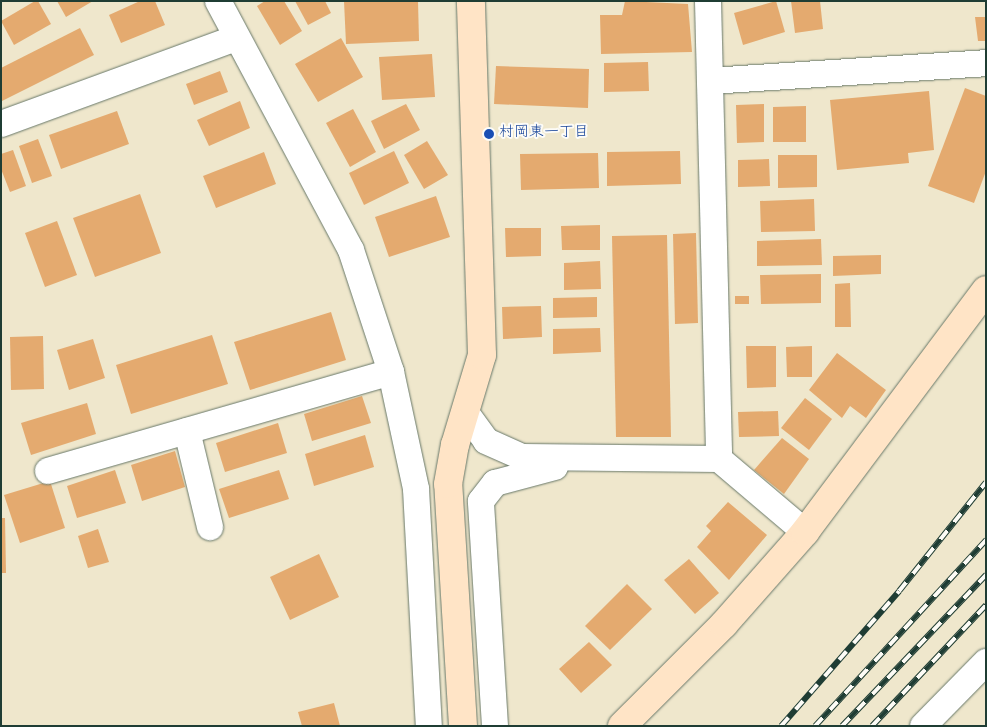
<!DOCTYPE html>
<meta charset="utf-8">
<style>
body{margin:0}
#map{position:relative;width:987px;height:727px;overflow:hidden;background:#efe7cc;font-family:Dekko,"Klee One",sans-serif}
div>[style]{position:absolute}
.building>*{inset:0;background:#e4aa6f}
.roads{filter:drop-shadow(0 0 1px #687869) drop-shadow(0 0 1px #687869)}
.street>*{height:26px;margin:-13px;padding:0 13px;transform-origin:13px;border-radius:13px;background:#fff}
.secondary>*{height:28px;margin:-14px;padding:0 14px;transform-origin:14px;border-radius:14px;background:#ffe4c6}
.rail>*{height:5.5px;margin-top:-2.75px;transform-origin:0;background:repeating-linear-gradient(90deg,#fdfcf7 0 11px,#1f3d34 0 22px);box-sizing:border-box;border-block:1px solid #1f3d34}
.dots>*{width:14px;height:14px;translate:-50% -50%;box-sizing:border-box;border:2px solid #fdfcf7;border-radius:50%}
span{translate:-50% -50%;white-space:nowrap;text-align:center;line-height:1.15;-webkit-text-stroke:4px #fdfcf7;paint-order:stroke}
.transit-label{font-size:15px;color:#164399}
.left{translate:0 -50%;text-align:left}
.frame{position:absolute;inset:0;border:2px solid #1f3d34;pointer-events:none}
</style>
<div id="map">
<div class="building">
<i style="clip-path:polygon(35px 1px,38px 1px,51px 24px,14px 45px,1px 21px)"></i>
<i style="clip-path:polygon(57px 1px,93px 1px,66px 17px)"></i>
<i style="clip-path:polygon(140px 1px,155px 1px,165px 25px,121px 43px,109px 15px)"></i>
<i style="clip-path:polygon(265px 1px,284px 1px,302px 31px,280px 45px,257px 6px)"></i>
<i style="clip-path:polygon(295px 1px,325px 1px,331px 13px,308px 25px)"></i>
<i style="clip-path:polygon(344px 1px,418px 1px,419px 41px,346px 44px)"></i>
<i style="clip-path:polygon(625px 1px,688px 4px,692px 52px,601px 54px,600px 15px,622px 15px)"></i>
<i style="clip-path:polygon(776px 1px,785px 32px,743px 45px,734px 13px)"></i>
<i style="clip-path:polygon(791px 1px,820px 1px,823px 29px,795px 33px)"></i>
<i style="clip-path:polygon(975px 17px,986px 17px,986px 41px,978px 41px)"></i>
<i style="clip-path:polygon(80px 28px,94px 55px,2px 101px,1px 68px)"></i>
<i style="clip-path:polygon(341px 38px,363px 77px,318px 102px,295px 64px)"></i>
<i style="clip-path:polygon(432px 54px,435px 97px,382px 100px,379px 57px)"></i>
<i style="clip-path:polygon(648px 62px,649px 91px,604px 92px,604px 63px)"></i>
<i style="clip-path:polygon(496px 66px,589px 69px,588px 108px,494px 104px)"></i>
<i style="clip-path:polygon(220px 71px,228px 92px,194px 105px,186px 84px)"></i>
<i style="clip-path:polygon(965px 88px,986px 96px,986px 171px,974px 203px,928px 186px)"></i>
<i style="clip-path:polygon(929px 91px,934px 150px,908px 153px,909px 163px,837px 170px,830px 100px)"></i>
<i style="clip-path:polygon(240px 101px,250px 128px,209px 146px,197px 120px)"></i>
<i style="clip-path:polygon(406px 104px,420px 130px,384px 149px,371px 121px)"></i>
<i style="clip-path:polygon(764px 104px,764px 142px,737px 143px,736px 105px)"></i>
<i style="clip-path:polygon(806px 106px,806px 142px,773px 142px,773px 107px)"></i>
<i style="clip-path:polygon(353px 109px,376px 152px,350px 167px,326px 123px)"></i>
<i style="clip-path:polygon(117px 111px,129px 144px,61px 169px,49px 135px)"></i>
<i style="clip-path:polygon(38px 139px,52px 176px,32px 183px,19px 146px)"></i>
<i style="clip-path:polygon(427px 141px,448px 175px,424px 189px,404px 155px)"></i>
<i style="clip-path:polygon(13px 150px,26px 186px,10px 192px,1px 169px,1px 154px)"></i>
<i style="clip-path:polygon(394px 151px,409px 183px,364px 205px,349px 173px)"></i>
<i style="clip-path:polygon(680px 151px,681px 184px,607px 186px,607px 152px)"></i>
<i style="clip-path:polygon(264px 152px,276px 184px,216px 208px,203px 176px)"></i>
<i style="clip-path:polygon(598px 153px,599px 188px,521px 190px,520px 154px)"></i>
<i style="clip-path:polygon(778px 155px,817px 155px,817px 187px,778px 188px)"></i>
<i style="clip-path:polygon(769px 159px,770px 186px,738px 187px,738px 160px)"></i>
<i style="clip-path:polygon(140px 194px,161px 253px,95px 277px,73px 218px)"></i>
<i style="clip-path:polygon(436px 196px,450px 237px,389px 257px,375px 217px)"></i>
<i style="clip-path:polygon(814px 199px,815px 231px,761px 232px,760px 201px)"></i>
<i style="clip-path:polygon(57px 221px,77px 275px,45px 287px,25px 233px)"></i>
<i style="clip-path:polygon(600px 225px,600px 250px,562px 250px,561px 226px)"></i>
<i style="clip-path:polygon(505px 228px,541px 228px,541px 256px,506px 257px)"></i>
<i style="clip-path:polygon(696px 233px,698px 323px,675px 324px,673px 234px)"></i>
<i style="clip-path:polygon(667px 235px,671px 437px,616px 437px,612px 236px)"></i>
<i style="clip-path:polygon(821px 239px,822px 265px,757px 266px,757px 241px)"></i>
<i style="clip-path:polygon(881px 255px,881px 274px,833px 276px,833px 256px)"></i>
<i style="clip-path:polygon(600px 261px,601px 289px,564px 290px,564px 263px)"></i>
<i style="clip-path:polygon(821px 274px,821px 303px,761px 304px,760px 275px)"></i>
<i style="clip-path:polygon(850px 283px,851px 327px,835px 327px,835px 284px)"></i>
<i style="clip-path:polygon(735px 296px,749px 296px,749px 304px,735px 304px)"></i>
<i style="clip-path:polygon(597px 297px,597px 317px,553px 318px,553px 298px)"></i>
<i style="clip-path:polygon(541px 306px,542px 337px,503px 339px,502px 307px)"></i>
<i style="clip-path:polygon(331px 312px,346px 360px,250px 390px,234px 342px)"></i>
<i style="clip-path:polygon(600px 328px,601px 352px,553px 354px,553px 329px)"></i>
<i style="clip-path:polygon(212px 335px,228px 384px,131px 414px,116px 365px)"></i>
<i style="clip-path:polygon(43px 336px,44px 389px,11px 390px,10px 337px)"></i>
<i style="clip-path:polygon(93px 339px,105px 378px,69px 390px,57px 350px)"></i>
<i style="clip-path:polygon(746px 346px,776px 346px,776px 387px,747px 388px)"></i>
<i style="clip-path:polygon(812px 346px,812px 377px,787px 377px,786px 347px)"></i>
<i style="clip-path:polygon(837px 353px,886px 390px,866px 418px,850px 406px,842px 418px,809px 390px)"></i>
<i style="clip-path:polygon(362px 396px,371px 423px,312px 441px,304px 414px)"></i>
<i style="clip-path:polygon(805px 398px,832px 419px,809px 450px,781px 428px)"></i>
<i style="clip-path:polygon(87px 403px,96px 434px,31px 455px,21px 423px)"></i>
<i style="clip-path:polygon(778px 411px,779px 436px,739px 437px,738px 412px)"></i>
<i style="clip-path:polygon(278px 423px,287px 453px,225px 472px,216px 443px)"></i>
<i style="clip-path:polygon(365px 435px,374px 467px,314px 486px,305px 454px)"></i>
<i style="clip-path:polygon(782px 438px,809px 459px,784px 494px,754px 470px)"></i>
<i style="clip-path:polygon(175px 451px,185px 487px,142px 501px,131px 465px)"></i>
<i style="clip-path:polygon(115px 470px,126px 503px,77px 518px,67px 486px)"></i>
<i style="clip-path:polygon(279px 470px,289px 499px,229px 518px,219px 489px)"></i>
<i style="clip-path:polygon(50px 481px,65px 528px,20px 543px,4px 495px)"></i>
<i style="clip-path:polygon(728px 502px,767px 535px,729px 580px,697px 547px,711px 531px,706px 526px)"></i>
<i style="clip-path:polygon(1px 518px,5px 518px,6px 573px,1px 573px)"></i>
<i style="clip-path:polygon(98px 529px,109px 562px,88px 568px,78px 536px)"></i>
<i style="clip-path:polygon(319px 554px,339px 597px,290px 620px,270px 577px)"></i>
<i style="clip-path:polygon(689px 559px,719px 593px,695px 614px,664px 580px)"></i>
<i style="clip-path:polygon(627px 584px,652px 609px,610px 650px,585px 626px)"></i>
<i style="clip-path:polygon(589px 642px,612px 665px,581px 693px,559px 669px)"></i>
<i style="clip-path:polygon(334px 703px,340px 726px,302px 726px,298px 712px)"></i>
</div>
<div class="roads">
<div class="street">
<i style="left:218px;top:1px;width:282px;rotate:61.9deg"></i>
<i style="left:351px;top:250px;width:128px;rotate:71.8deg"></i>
<i style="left:391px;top:372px;width:120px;rotate:77.9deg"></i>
<i style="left:416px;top:489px;width:237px;rotate:86.9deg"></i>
<i style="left:708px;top:1px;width:458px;rotate:88.6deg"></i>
<i style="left:710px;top:81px;width:277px;rotate:-3.7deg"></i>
<i style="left:1px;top:124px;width:250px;rotate:-20.1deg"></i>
<i style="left:466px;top:413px;width:34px;rotate:54deg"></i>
<i style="left:486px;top:441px;width:39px;rotate:24deg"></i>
<i style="left:522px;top:457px;width:197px;rotate:0.6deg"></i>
<i style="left:719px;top:459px;width:113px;rotate:40.3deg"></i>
<i style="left:187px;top:431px;width:99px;rotate:76.5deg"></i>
<i style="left:48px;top:471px;width:357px;rotate:-16.1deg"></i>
<i style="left:495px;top:726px;width:225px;rotate:-93.6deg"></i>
<i style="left:481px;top:501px;width:23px;rotate:-52deg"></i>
<i style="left:495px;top:483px;width:62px;rotate:-14.9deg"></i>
<i style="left:923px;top:726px;width:90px;rotate:-45.5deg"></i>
</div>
<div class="secondary">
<i style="left:463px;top:726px;width:242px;rotate:-93.5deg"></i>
<i style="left:448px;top:484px;width:40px;rotate:-80deg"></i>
<i style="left:455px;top:445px;width:94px;rotate:-73.3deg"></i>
<i style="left:482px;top:355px;width:354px;rotate:-91.8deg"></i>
<i style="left:622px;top:726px;width:144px;rotate:-45deg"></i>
<i style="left:724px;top:624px;width:123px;rotate:-48.6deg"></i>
<i style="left:805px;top:532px;width:302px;rotate:-53.2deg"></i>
</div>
</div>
<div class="rail">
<i style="left:781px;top:726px;width:179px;rotate:-48.8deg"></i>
<i style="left:899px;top:591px;width:139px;rotate:-51.4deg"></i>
<i style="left:815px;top:726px;width:253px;rotate:-47.4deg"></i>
<i style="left:842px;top:726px;width:209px;rotate:-46.4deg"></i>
<i style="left:872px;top:726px;width:166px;rotate:-46.7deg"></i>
</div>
<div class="dots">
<i style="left:489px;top:134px;background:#1a4fb4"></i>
</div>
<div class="transit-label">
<span class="left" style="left:499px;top:134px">村岡東一丁目</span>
</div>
<div class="frame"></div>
</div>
